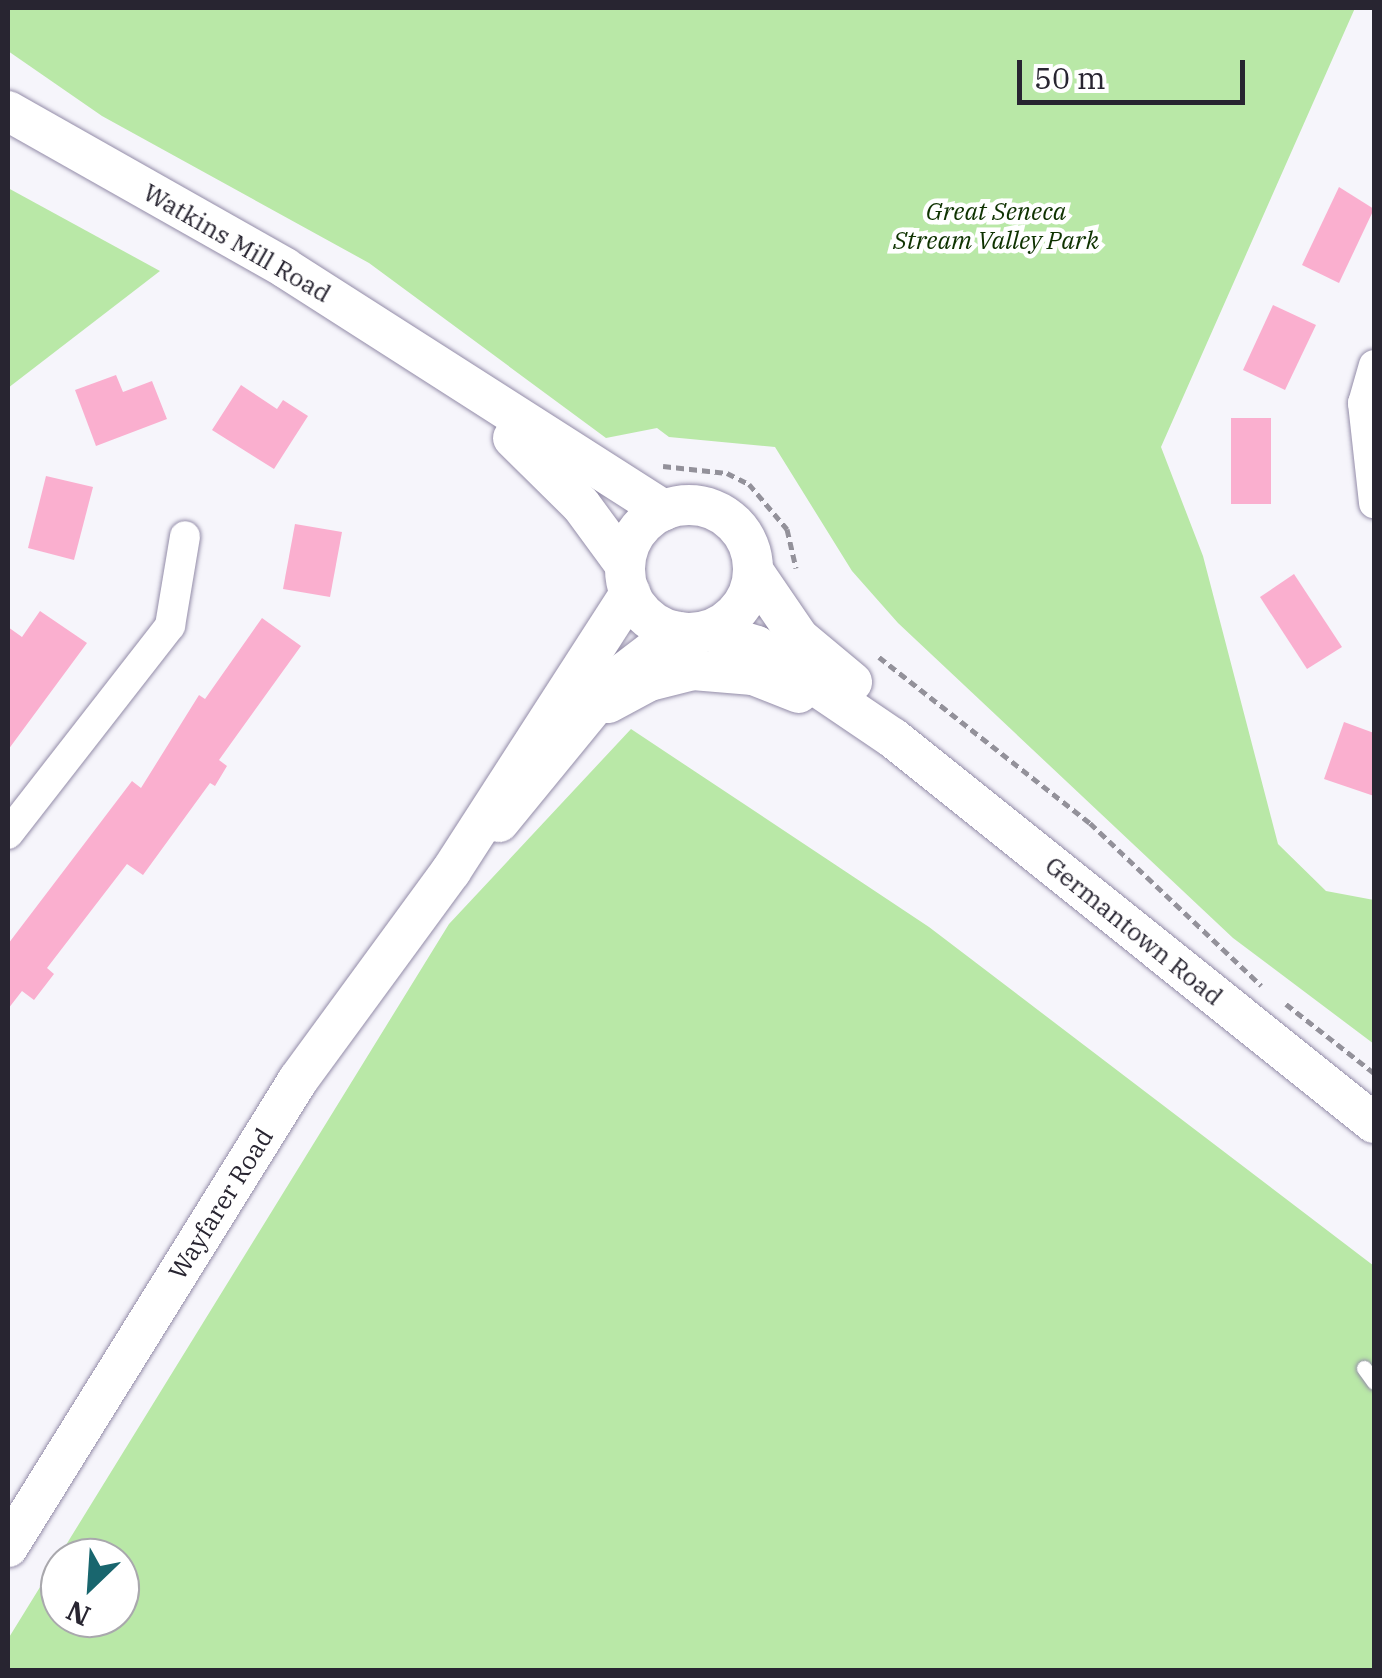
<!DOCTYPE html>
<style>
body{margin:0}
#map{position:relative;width:1382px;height:1678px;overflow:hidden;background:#f6f5fb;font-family:"IBM Plex Serif",serif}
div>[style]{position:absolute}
.green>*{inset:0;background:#b9e8a7}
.building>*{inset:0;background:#faafcf}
.path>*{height:5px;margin-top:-2.5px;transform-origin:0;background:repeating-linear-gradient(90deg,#93919a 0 8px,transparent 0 13px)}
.roads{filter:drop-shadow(0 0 2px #938ca8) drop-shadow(0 0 2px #938ca8)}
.lane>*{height:15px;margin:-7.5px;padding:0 7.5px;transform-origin:7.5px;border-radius:7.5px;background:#fff}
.street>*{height:30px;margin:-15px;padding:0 15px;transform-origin:15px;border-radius:15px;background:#fff}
.secondary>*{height:40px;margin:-20px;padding:0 20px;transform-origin:20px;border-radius:20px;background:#fff}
.secondary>.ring{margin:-20px;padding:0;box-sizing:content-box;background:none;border:40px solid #fff;border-radius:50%}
span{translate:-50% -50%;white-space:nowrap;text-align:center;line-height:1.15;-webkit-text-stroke:9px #fff;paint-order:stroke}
.park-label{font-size:25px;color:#0e3200;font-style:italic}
.street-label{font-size:25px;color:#282531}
.frame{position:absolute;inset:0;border:10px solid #282531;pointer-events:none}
.north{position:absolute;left:40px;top:1538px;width:100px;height:100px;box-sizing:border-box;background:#fff;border:2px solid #a9a8ad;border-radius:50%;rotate:205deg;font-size:28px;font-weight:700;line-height:40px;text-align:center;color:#282531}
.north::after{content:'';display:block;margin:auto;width:35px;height:45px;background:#19666e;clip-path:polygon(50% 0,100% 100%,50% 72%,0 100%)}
.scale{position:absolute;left:1017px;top:60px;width:228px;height:45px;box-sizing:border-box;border:5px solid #282531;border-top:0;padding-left:12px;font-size:30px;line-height:35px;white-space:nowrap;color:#282531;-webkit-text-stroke:8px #fff;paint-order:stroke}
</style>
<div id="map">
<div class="green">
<i style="clip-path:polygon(8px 8px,1355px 8px,1161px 447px,1203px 556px,1278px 844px,1326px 891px,1374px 900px,1374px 1044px,1233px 938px,898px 623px,852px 571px,775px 447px,669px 437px,657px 428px,606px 438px,369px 263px,102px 116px,8px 51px)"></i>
<i style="clip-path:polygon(8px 188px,160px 271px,8px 388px)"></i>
<i style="clip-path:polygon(evenodd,631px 729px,929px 927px,1374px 1266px,1374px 1670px,8px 1670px,8px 1639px,449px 924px,631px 729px,60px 1558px,120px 1558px,120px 1618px,60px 1618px,60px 1558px)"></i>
</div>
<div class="building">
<i style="clip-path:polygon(1339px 187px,1374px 209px,1339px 283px,1302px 265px)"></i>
<i style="clip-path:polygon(1273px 305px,1316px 325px,1285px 390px,1243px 370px)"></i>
<i style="clip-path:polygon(116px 375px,123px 392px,152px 381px,167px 419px,96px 446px,75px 390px)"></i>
<i style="clip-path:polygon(241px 385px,277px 409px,283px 400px,308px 416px,274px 469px,212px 430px)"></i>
<i style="clip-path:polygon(1231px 418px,1271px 418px,1271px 504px,1231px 504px)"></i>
<i style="clip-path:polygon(46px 476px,93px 487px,74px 560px,28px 548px)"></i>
<i style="clip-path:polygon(295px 524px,342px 532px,330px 597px,283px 589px)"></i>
<i style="clip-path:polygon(1294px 574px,1342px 647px,1307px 669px,1260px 597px)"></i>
<i style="clip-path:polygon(40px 611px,87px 643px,8px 750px,8px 627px,22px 637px)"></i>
<i style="clip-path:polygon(262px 618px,301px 646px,219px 760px,227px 766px,215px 786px,210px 783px,143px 875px,127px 864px,47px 968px,54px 974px,34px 1000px,22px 991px,8px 1009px,8px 944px,132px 781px,141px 788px,199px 695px,205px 699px)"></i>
<i style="clip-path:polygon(1344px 722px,1374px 733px,1374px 796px,1324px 779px)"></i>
</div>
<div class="path">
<i style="left:663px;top:466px;width:64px;rotate:6.2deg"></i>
<i style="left:727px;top:473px;width:25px;rotate:27deg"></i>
<i style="left:749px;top:484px;width:59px;rotate:49.8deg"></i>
<i style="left:787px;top:529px;width:40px;rotate:77deg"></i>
<i style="left:879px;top:657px;width:268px;rotate:38.2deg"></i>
<i style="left:1090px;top:823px;width:236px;rotate:43.5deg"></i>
<i style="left:1286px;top:1004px;width:112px;rotate:38.1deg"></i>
</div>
<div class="roads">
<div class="lane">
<i style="left:1364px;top:1368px;width:17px;rotate:54deg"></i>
</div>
<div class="street">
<i style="left:1374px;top:365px;width:40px;rotate:106deg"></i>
<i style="left:1363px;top:403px;width:101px;rotate:83.7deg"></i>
<i style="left:8px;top:834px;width:264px;rotate:-52.1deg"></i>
<i style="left:170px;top:626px;width:91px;rotate:-80.5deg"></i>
</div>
<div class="secondary">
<i style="left:8px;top:111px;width:318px;rotate:29.5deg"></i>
<i style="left:285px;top:268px;width:450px;rotate:32.6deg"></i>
<i style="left:513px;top:438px;width:95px;rotate:44.6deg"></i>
<i style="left:581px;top:505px;width:74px;rotate:53.7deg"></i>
<i class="ring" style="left:625px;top:505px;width:88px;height:88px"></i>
<i style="left:754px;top:572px;width:80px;rotate:55.7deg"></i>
<i style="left:799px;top:638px;width:69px;rotate:39.7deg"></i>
<i style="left:709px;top:631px;width:50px;rotate:17.4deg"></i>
<i style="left:757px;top:646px;width:164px;rotate:34.1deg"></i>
<i style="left:893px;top:738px;width:616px;rotate:38.67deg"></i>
<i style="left:608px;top:703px;width:47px;rotate:-28.2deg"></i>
<i style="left:649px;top:681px;width:45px;rotate:-14deg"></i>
<i style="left:693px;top:670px;width:60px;rotate:4.8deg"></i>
<i style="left:753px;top:675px;width:49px;rotate:21.4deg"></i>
<i style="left:499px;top:822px;width:186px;rotate:-50.7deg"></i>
<i style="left:617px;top:678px;width:76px;rotate:-37.5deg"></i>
<i style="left:8px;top:1547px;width:550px;rotate:-58.16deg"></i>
<i style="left:298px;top:1080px;width:259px;rotate:-53.8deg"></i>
<i style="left:451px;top:871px;width:331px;rotate:-57.2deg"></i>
</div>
</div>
<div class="park-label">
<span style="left:996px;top:226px">Great Seneca<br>Stream Valley Park</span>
</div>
<div class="street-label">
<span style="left:237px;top:243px;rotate:30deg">Watkins Mill Road</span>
<span style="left:1134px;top:931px;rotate:39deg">Germantown Road</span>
<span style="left:221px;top:1204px;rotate:-58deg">Wayfarer Road</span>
</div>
<div class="frame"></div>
<div class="north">N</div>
<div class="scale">50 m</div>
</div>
